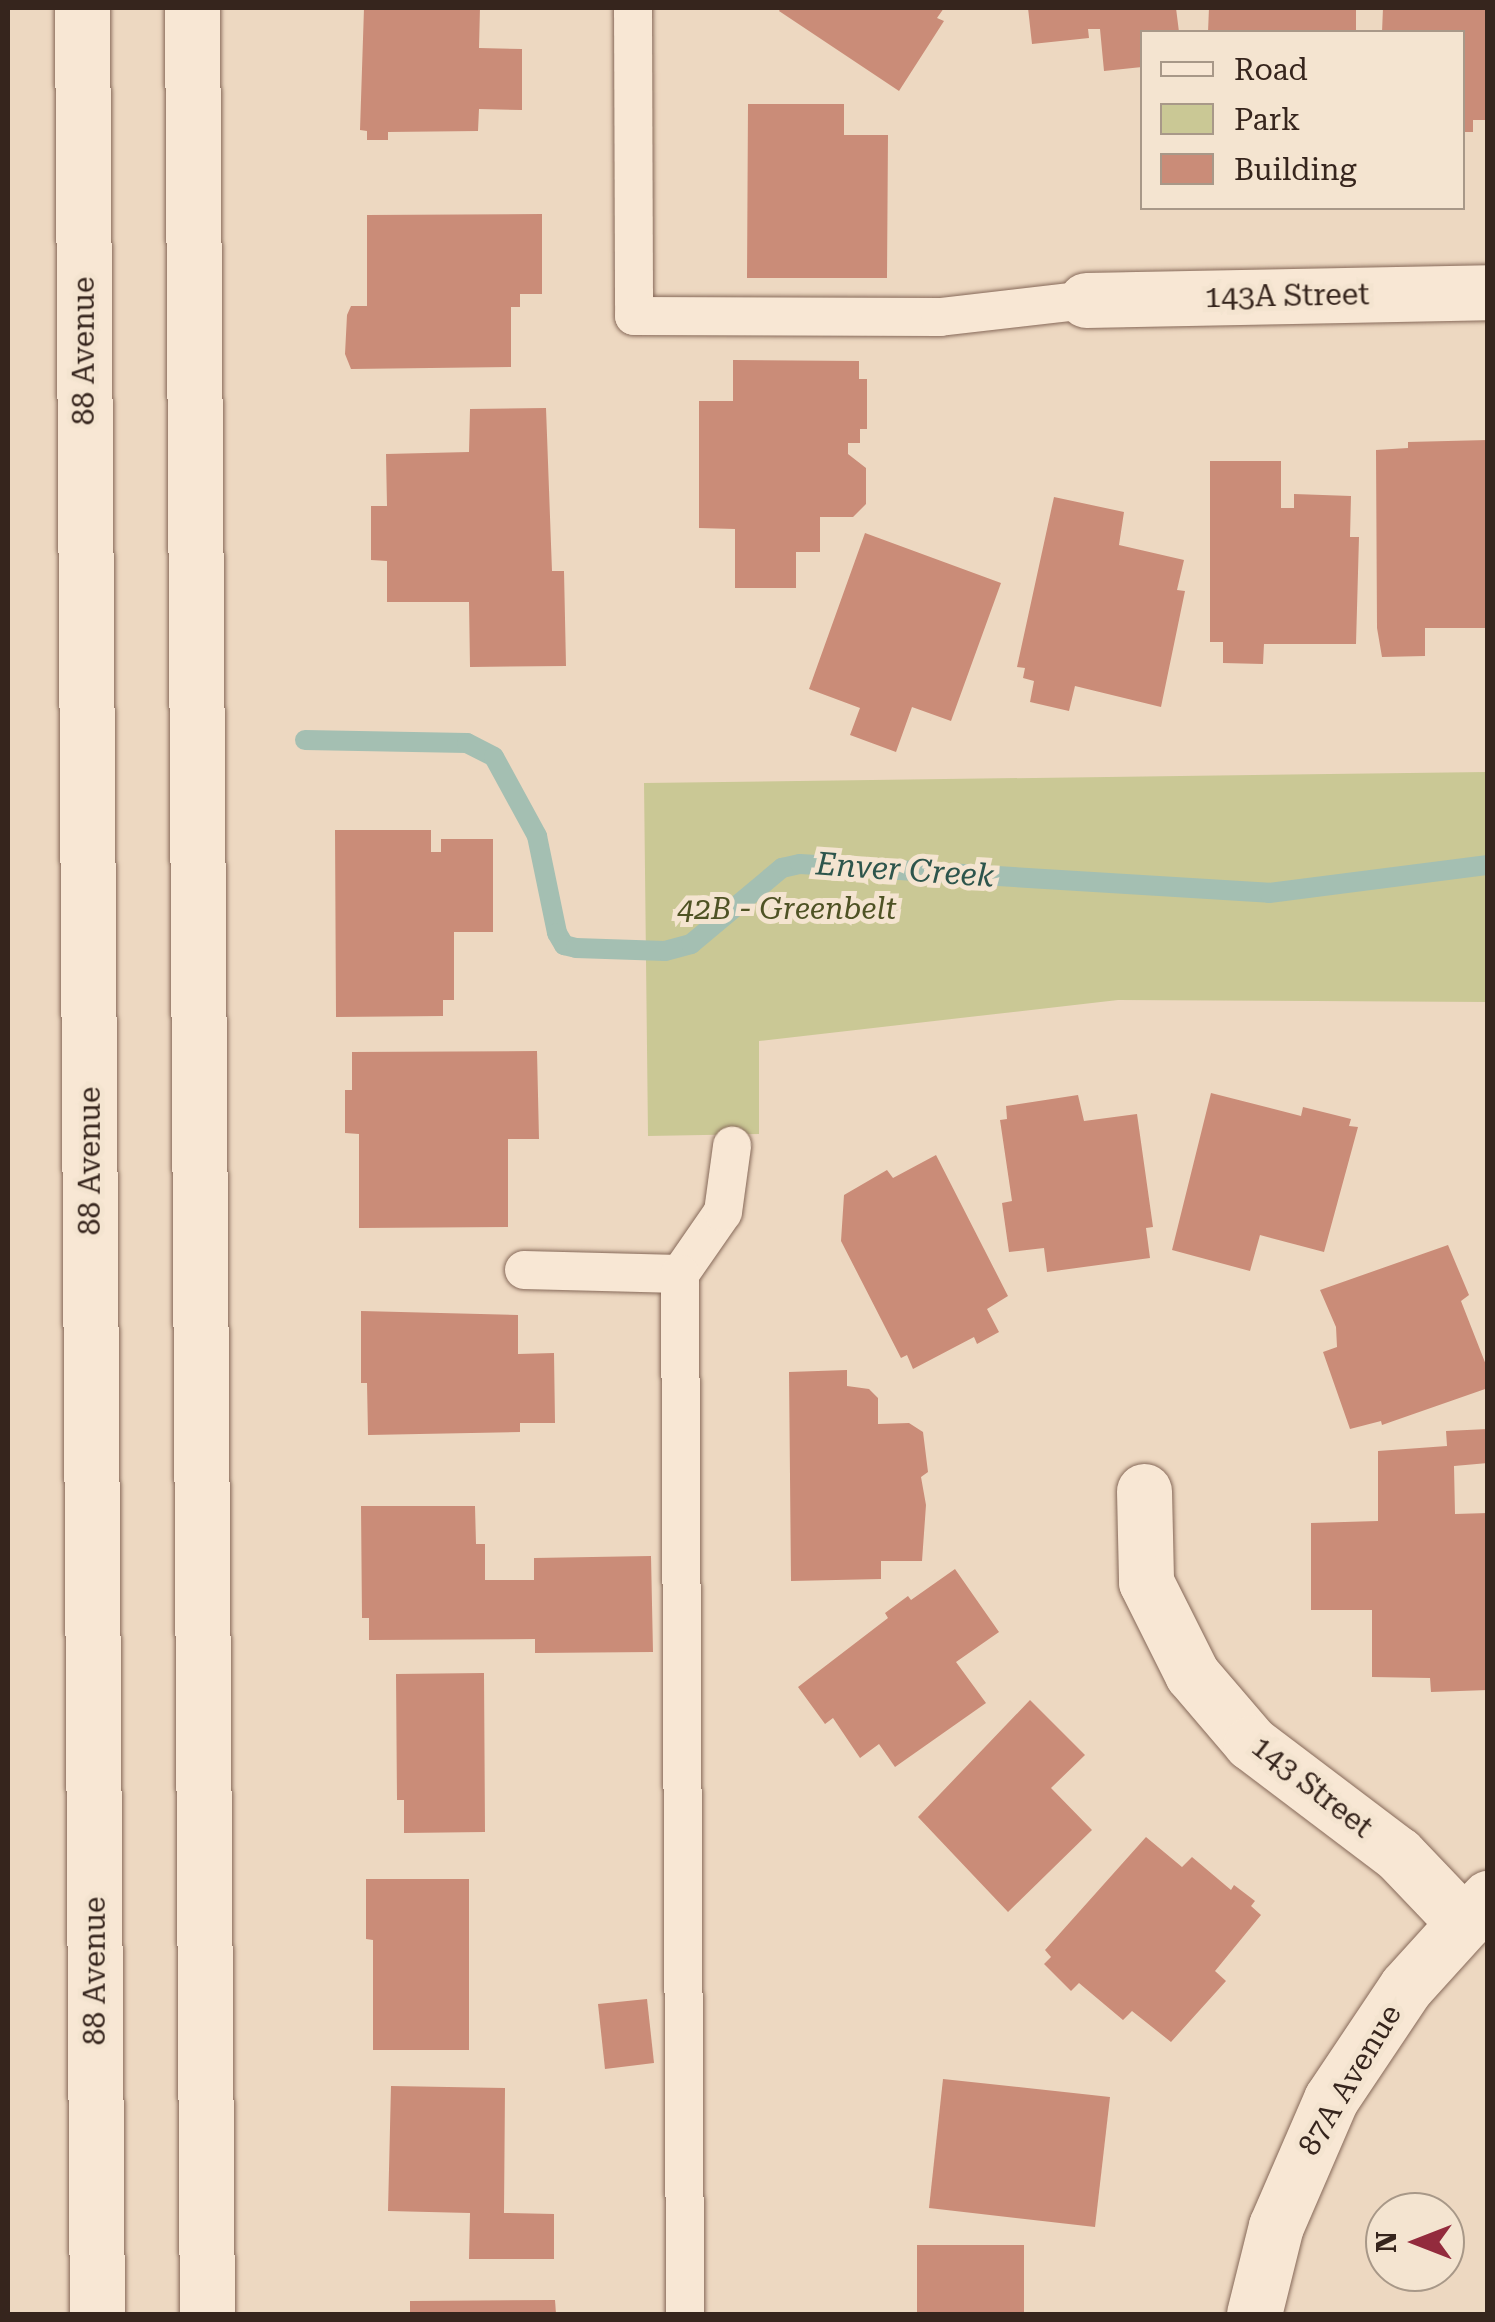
<!DOCTYPE html>
<style>
body{margin:0}
#map{position:relative;width:1495px;height:2322px;overflow:hidden;background:#edd8c1;font-family:"Roboto Serif",serif}
div>[style]{position:absolute}
.green>*{inset:0;background:#cac895}
.stream>*{height:20px;margin:-10px;padding:0 10px;transform-origin:10px;border-radius:10px;background:#a4bfb2}
.building>*{inset:0;background:#ca8c78}
.roads{filter:drop-shadow(0 0 2px #866959) drop-shadow(0 0 2px #866959)}
.lane>*{height:38px;margin:-19px;padding:0 19px;transform-origin:19px;border-radius:19px;background:#f8e7d4}
.street>*{height:55px;margin:-27.5px;padding:0 27.5px;transform-origin:27.5px;border-radius:27.5px;background:#f8e7d4}
.secondary>*{height:55px;margin:-27.5px;padding:0 27.5px;transform-origin:27.5px;border-radius:27.5px;background:#f8e7d4}
span{translate:-50% -50%;white-space:nowrap;text-align:center;line-height:1.15;-webkit-text-stroke:10px #f4e4d0;paint-order:stroke}
.street-label{font-size:30px;color:#36251d}
.park-label{font-size:30px;color:#4e5224;font-style:italic}
.water-label{font-size:32px;color:#2d554c;font-style:italic}
.frame{position:absolute;inset:0;border:10px solid #36251d;pointer-events:none}
.legend{position:absolute;left:1140px;top:30px;width:325px;height:180px;box-sizing:border-box;background:#f4e4d0;border:2px solid #a89888;margin:0;padding:12px 18px;list-style:none;font-size:30px;color:#36251d}
.legend li{display:flex;align-items:center;gap:20px;height:50px}
.legend b{width:50px;border:2px solid #a89888}
.north{position:absolute;left:1365px;top:2192px;width:100px;height:100px;box-sizing:border-box;background:#f4e4d0;border:2px solid #a89888;border-radius:50%;rotate:270deg;font-size:28px;font-weight:700;line-height:40px;text-align:center;color:#36251d}
.north::after{content:'';display:block;margin:auto;width:35px;height:45px;background:#932b3d;clip-path:polygon(50% 0,100% 100%,50% 72%,0 100%)}
</style>
<div id="map">
<div class="green">
<i style="clip-path:polygon(1487px 772px,1487px 1002px,1118px 1000px,759px 1041px,759px 1134px,648px 1136px,644px 783px)"></i>
</div>
<div class="stream">
<i style="left:305px;top:740px;width:162px;rotate:1.1deg"></i>
<i style="left:467px;top:743px;width:30px;rotate:27deg"></i>
<i style="left:494px;top:757px;width:90px;rotate:61.4deg"></i>
<i style="left:537px;top:836px;width:99px;rotate:78.3deg"></i>
<i style="left:557px;top:933px;width:14px;rotate:60deg"></i>
<i style="left:564px;top:945px;width:12px;rotate:14deg"></i>
<i style="left:576px;top:948px;width:89px;rotate:1.9deg"></i>
<i style="left:665px;top:951px;width:27px;rotate:-15deg"></i>
<i style="left:691px;top:944px;width:119px;rotate:-39.9deg"></i>
<i style="left:782px;top:868px;width:18px;rotate:-13deg"></i>
<i style="left:800px;top:864px;width:470px;rotate:3.5deg"></i>
<i style="left:1269px;top:893px;width:221px;rotate:-7.3deg"></i>
</div>
<div class="building">
<i style="clip-path:polygon(364px 8px,480px 8px,479px 48px,522px 49px,522px 110px,479px 109px,478px 131px,388px 132px,388px 140px,367px 140px,367px 131px,360px 130px)"></i>
<i style="clip-path:polygon(781px 8px,944px 8px,937px 18px,944px 21px,899px 91px,779px 11px)"></i>
<i style="clip-path:polygon(1028px 8px,1176px 8px,1179px 32px,1142px 32px,1142px 67px,1104px 71px,1100px 29px,1088px 29px,1089px 38px,1032px 44px)"></i>
<i style="clip-path:polygon(1209px 8px,1356px 8px,1356px 32px,1208px 32px)"></i>
<i style="clip-path:polygon(1383px 8px,1488px 8px,1488px 120px,1473px 120px,1473px 132px,1462px 132px,1462px 32px,1382px 32px)"></i>
<i style="clip-path:polygon(748px 104px,844px 104px,844px 135px,888px 135px,887px 278px,747px 278px)"></i>
<i style="clip-path:polygon(542px 214px,542px 294px,520px 294px,520px 307px,511px 307px,511px 367px,351px 369px,345px 354px,347px 315px,351px 306px,367px 306px,367px 215px)"></i>
<i style="clip-path:polygon(733px 360px,859px 361px,859px 379px,867px 379px,867px 429px,860px 429px,860px 443px,848px 443px,848px 454px,866px 468px,866px 504px,853px 517px,820px 517px,820px 552px,796px 552px,796px 588px,735px 588px,735px 529px,699px 528px,699px 401px,733px 401px)"></i>
<i style="clip-path:polygon(546px 408px,552px 571px,564px 571px,566px 666px,470px 667px,469px 602px,387px 602px,387px 561px,371px 560px,371px 506px,387px 506px,386px 454px,469px 452px,470px 409px)"></i>
<i style="clip-path:polygon(1488px 440px,1488px 628px,1425px 628px,1425px 656px,1382px 657px,1377px 628px,1376px 450px,1408px 448px,1408px 442px)"></i>
<i style="clip-path:polygon(1210px 461px,1281px 461px,1281px 508px,1294px 508px,1294px 494px,1351px 496px,1350px 537px,1359px 537px,1356px 644px,1264px 644px,1263px 664px,1223px 663px,1223px 642px,1210px 642px)"></i>
<i style="clip-path:polygon(1054px 497px,1124px 512px,1119px 545px,1184px 560px,1177px 590px,1185px 591px,1161px 707px,1075px 686px,1069px 711px,1030px 702px,1034px 681px,1023px 678px,1025px 668px,1017px 667px)"></i>
<i style="clip-path:polygon(865px 533px,1001px 583px,951px 721px,912px 707px,896px 752px,850px 735px,860px 708px,809px 689px)"></i>
<i style="clip-path:polygon(335px 830px,431px 830px,431px 852px,441px 852px,441px 839px,493px 839px,493px 932px,454px 932px,454px 1000px,443px 1000px,443px 1016px,336px 1017px)"></i>
<i style="clip-path:polygon(537px 1051px,539px 1139px,508px 1139px,508px 1227px,359px 1228px,359px 1134px,345px 1133px,345px 1090px,352px 1090px,352px 1052px)"></i>
<i style="clip-path:polygon(1211px 1093px,1301px 1116px,1303px 1107px,1351px 1119px,1349px 1126px,1358px 1127px,1324px 1252px,1260px 1235px,1250px 1271px,1172px 1250px)"></i>
<i style="clip-path:polygon(1078px 1095px,1084px 1121px,1137px 1114px,1153px 1227px,1146px 1228px,1150px 1258px,1047px 1272px,1044px 1248px,1009px 1252px,1002px 1203px,1012px 1201px,1000px 1120px,1007px 1119px,1006px 1106px)"></i>
<i style="clip-path:polygon(936px 1155px,1008px 1296px,987px 1309px,999px 1332px,977px 1344px,974px 1337px,913px 1369px,907px 1355px,901px 1358px,841px 1241px,844px 1195px,887px 1170px,893px 1178px)"></i>
<i style="clip-path:polygon(1448px 1245px,1469px 1295px,1461px 1301px,1488px 1370px,1488px 1388px,1382px 1425px,1381px 1421px,1350px 1429px,1323px 1352px,1337px 1347px,1336px 1327px,1320px 1290px)"></i>
<i style="clip-path:polygon(361px 1311px,518px 1315px,518px 1354px,554px 1353px,555px 1423px,520px 1423px,520px 1432px,368px 1435px,367px 1383px,361px 1383px)"></i>
<i style="clip-path:polygon(847px 1370px,847px 1386px,869px 1389px,878px 1398px,878px 1424px,909px 1423px,923px 1432px,928px 1472px,921px 1477px,926px 1505px,922px 1561px,881px 1561px,881px 1579px,791px 1581px,789px 1372px)"></i>
<i style="clip-path:polygon(1488px 1429px,1488px 1463px,1454px 1466px,1455px 1514px,1488px 1513px,1488px 1690px,1431px 1692px,1430px 1678px,1372px 1677px,1372px 1610px,1311px 1610px,1311px 1523px,1378px 1521px,1378px 1451px,1447px 1446px,1446px 1431px)"></i>
<i style="clip-path:polygon(361px 1506px,475px 1506px,476px 1544px,485px 1544px,485px 1580px,534px 1580px,534px 1558px,651px 1556px,653px 1652px,535px 1653px,535px 1639px,369px 1640px,369px 1618px,362px 1618px)"></i>
<i style="clip-path:polygon(955px 1569px,999px 1632px,956px 1662px,986px 1703px,895px 1767px,879px 1744px,860px 1758px,833px 1718px,825px 1724px,798px 1687px,888px 1618px,885px 1613px,908px 1596px,911px 1600px)"></i>
<i style="clip-path:polygon(484px 1673px,485px 1832px,404px 1833px,404px 1800px,397px 1800px,396px 1674px)"></i>
<i style="clip-path:polygon(1030px 1700px,1085px 1755px,1051px 1788px,1092px 1830px,1008px 1912px,918px 1817px)"></i>
<i style="clip-path:polygon(1146px 1837px,1182px 1867px,1192px 1857px,1231px 1890px,1234px 1885px,1255px 1901px,1251px 1906px,1261px 1915px,1215px 1971px,1226px 1981px,1171px 2042px,1132px 2011px,1123px 2020px,1079px 1983px,1071px 1991px,1044px 1964px,1051px 1957px,1045px 1950px)"></i>
<i style="clip-path:polygon(366px 1879px,469px 1879px,469px 2050px,373px 2050px,373px 1940px,366px 1939px)"></i>
<i style="clip-path:polygon(647px 1999px,654px 2063px,605px 2069px,598px 2004px)"></i>
<i style="clip-path:polygon(943px 2079px,1110px 2097px,1095px 2227px,929px 2208px)"></i>
<i style="clip-path:polygon(391px 2086px,505px 2088px,504px 2213px,554px 2214px,554px 2259px,469px 2259px,470px 2213px,388px 2211px)"></i>
<i style="clip-path:polygon(917px 2245px,1024px 2245px,1024px 2314px,917px 2314px)"></i>
<i style="clip-path:polygon(555px 2300px,556px 2314px,410px 2314px,410px 2301px)"></i>
</div>
<div class="roads">
<div class="lane">
<i style="left:633px;top:8px;width:308px;rotate:89.8deg"></i>
<i style="left:634px;top:316px;width:306px;rotate:0.2deg"></i>
<i style="left:940px;top:317px;width:147px;rotate:-6.6deg"></i>
<i style="left:524px;top:1270px;width:156px;rotate:1.5deg"></i>
<i style="left:680px;top:1274px;width:75px;rotate:-55.3deg"></i>
<i style="left:723px;top:1212px;width:67px;rotate:-82.2deg"></i>
<i style="left:680px;top:1274px;width:1040px;rotate:89.72deg"></i>
</div>
<div class="street">
<i style="left:1086px;top:300px;width:402px;rotate:-1.1deg"></i>
<i style="left:1144px;top:1491px;width:91px;rotate:88.7deg"></i>
<i style="left:1146px;top:1582px;width:103px;rotate:63.4deg"></i>
<i style="left:1192px;top:1674px;width:91px;rotate:49.5deg"></i>
<i style="left:1251px;top:1743px;width:184px;rotate:37.1deg"></i>
<i style="left:1398px;top:1854px;width:95px;rotate:46.3deg"></i>
<i style="left:1464px;top:1923px;width:35px;rotate:-46deg"></i>
<i style="left:1254px;top:2314px;width:91px;rotate:-76deg"></i>
<i style="left:1276px;top:2226px;width:138px;rotate:-66.6deg"></i>
<i style="left:1331px;top:2099px;width:135px;rotate:-56.2deg"></i>
<i style="left:1406px;top:1987px;width:86px;rotate:-47.8deg"></i>
</div>
<div class="secondary">
<i style="left:82px;top:8px;width:2306px;rotate:89.63deg"></i>
<i style="left:192px;top:8px;width:2306px;rotate:89.63deg"></i>
</div>
</div>
<div class="street-label">
<span style="left:1287px;top:296px;rotate:-1deg">143A Street</span>
<span style="left:84px;top:351px;rotate:-90deg">88 Avenue</span>
<span style="left:90px;top:1161px;rotate:-90deg">88 Avenue</span>
<span style="left:1312px;top:1787px;rotate:38deg">143 Street</span>
<span style="left:95px;top:1971px;rotate:-90deg">88 Avenue</span>
<span style="left:1350px;top:2080px;rotate:-59deg">87A Avenue</span>
</div>
<div class="park-label">
<span style="left:787px;top:909px">42B - Greenbelt</span>
</div>
<div class="water-label">
<span style="left:905px;top:870px;rotate:4deg">Enver Creek</span>
</div>
<div class="frame"></div>
<ul class="legend">
<li><b style="height:12px;background:#f8e7d4"></b>Road</li>
<li><b style="height:28px;background:#cac895"></b>Park</li>
<li><b style="height:28px;background:#ca8c78"></b>Building</li>
</ul>
<div class="north">N</div>
</div>
